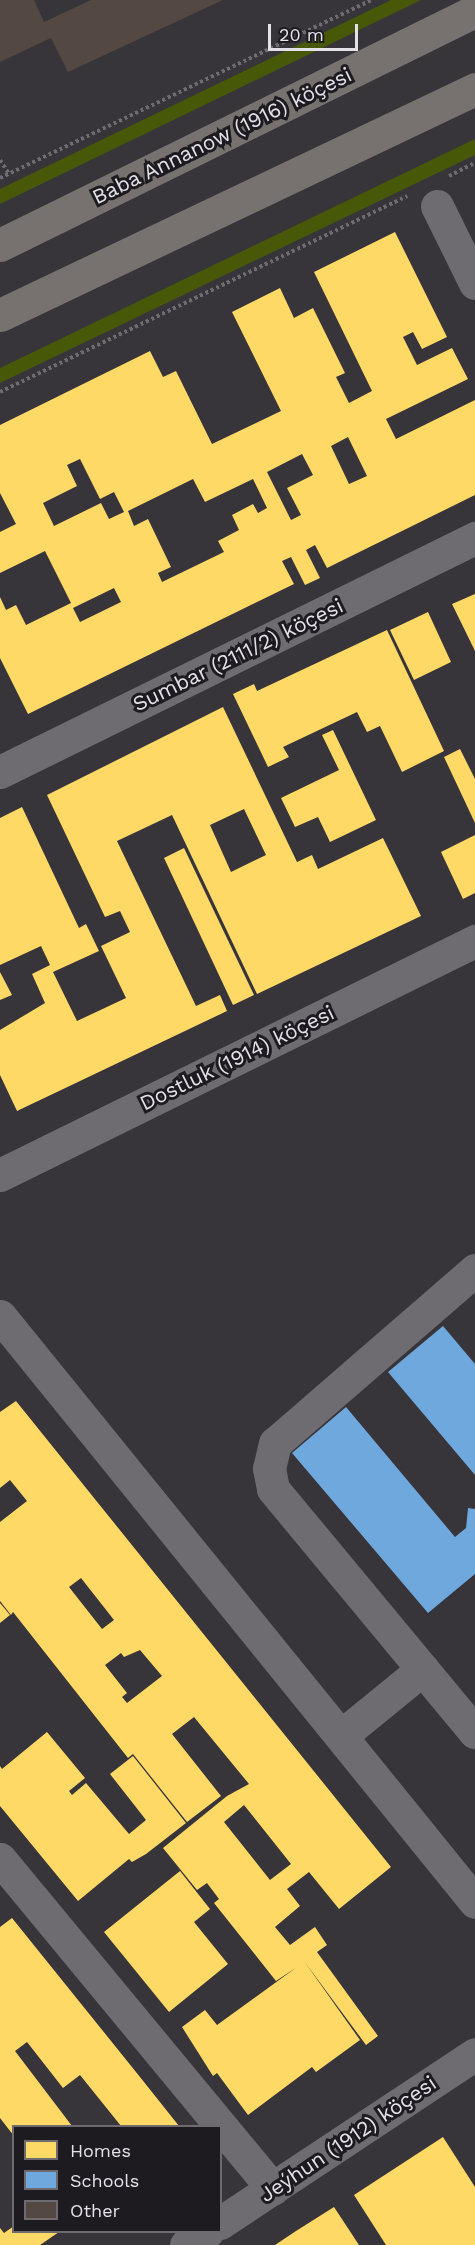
<!DOCTYPE html>
<meta charset="utf-8">
<style>
body{margin:0}
#map{position:relative;width:475px;height:2245px;overflow:hidden;background:#37343a;font-family:"Work Sans",sans-serif}
div>[style]{position:absolute}
.green>*{inset:0;background:#475908}
.homes>*{inset:0;background:#ffd966}
.schools>*{inset:0;background:#6fa8dc}
.building>*{inset:0;background:#544842}
.path>*{height:4px;margin-top:-2px;transform-origin:0;background:repeating-linear-gradient(90deg,#6e6c70 0 3px,transparent 0 6px)}
.minor>*{height:33px;margin:-16.5px;padding:0 16.5px;transform-origin:16.5px;border-radius:16.5px;background:#6e6c71}
.major>*{height:33px;margin:-16.5px;padding:0 16.5px;transform-origin:16.5px;border-radius:16.5px;background:#77726f}
span{translate:-50% -50%;white-space:nowrap;text-align:center;line-height:1.15;-webkit-text-stroke:6px #1d1b20;paint-order:stroke}
.street-label{font-size:21px;color:#e4e1e8}
.legend{position:absolute;left:12px;top:2125px;width:210px;height:108px;box-sizing:border-box;background:#1d1b20;border:2px solid #6d6a70;margin:0;padding:8px 10px;list-style:none;font-size:18px;color:#e4e1e8}
.legend li{display:flex;align-items:center;gap:12px;height:30px}
.legend b{width:30px;border:2px solid #6d6a70}
.scale{position:absolute;left:268px;top:24px;width:90px;height:27px;box-sizing:border-box;border:3px solid #e4e1e8;border-top:0;padding-left:8px;font-size:18px;line-height:21px;white-space:nowrap;color:#e4e1e8;-webkit-text-stroke:4px #1d1b20;paint-order:stroke}
</style>
<div id="map">
<div class="green">
<i style="clip-path:polygon(391px 0,421px 0,0 204px,0 189px)"></i>
<i style="clip-path:polygon(475px 139px,475px 155px,0 383px,0 368px)"></i>
</div>
<div class="homes">
<i style="clip-path:polygon(evenodd,395px 232px,447px 337px,422px 349px,413px 332px,403px 337px,417px 365px,452px 348px,468px 379px,386px 419px,396px 439px,475px 400px,475px 495px,327px 568px,315px 545px,306px 550px,320px 578px,305px 585px,291px 557px,282px 561px,294px 584px,28px 714px,0 658px,0 597px,6px 610px,16px 605px,26px 625px,71px 603px,45px 551px,0 573px,0 532px,16px 524px,0 493px,0 425px,150px 351px,163px 377px,176px 371px,212px 444px,281px 411px,232px 312px,280px 288px,294px 318px,313px 308px,345px 373px,336px 377px,349px 403px,372px 391px,314px 272px,395px 232px,348px 437px,367px 476px,349px 484px,331px 446px,348px 437px,395px 232px,302px 454px,313px 475px,287px 488px,301px 515px,291px 520px,267px 472px,302px 454px,395px 232px,80px 459px,100px 499px,114px 492px,124px 512px,109px 519px,101px 503px,54px 526px,43px 503px,77px 486px,67px 465px,80px 459px,395px 232px,193px 479px,205px 502px,253px 479px,267px 508px,258px 513px,253px 504px,232px 515px,239px 530px,218px 541px,224px 552px,162px 582px,158px 573px,171px 567px,148px 519px,134px 526px,128px 511px,193px 479px,395px 232px,114px 588px,121px 602px,80px 622px,73px 608px,114px 588px)"></i>
<i style="clip-path:polygon(475px 594px,475px 651px,452px 604px)"></i>
<i style="clip-path:polygon(428px 612px,451px 662px,414px 680px,390px 630px)"></i>
<i style="clip-path:polygon(387px 630px,444px 751px,402px 772px,380px 726px,367px 732px,357px 712px,283px 747px,289px 757px,268px 767px,233px 694px,254px 684px,257px 691px)"></i>
<i style="clip-path:polygon(evenodd,223px 707px,297px 862px,312px 855px,318px 869px,383px 838px,421px 916px,257px 994px,172px 815px,117px 841px,196px 1006px,220px 995px,227px 1011px,17px 1111px,0 1075px,0 1030px,45px 1003px,32px 974px,50px 965px,41px 946px,0 965px,0 818px,22px 807px,79px 928px,86px 924px,99px 951px,53px 972px,77px 1021px,126px 998px,101px 946px,130px 932px,120px 911px,105px 917px,47px 795px,223px 707px,244px 809px,266px 855px,231px 872px,210px 825px,244px 809px)"></i>
<i style="clip-path:polygon(333px 730px,376px 820px,330px 842px,318px 817px,295px 827px,281px 798px,339px 770px,322px 735px)"></i>
<i style="clip-path:polygon(460px 749px,475px 779px,475px 823px,444px 757px)"></i>
<i style="clip-path:polygon(475px 835px,475px 893px,463px 899px,441px 852px)"></i>
<i style="clip-path:polygon(184px 848px,254px 995px,233px 1005px,164px 858px)"></i>
<i style="clip-path:polygon(0 972px,12px 995px,0 1000px)"></i>
<i style="clip-path:polygon(evenodd,16px 1401px,391px 1867px,339px 1909px,309px 1872px,287px 1889px,300px 1906px,275px 1927px,290px 1945px,315px 1927px,327px 1945px,317px 1952px,378px 2036px,366px 2045px,304px 1961px,360px 2040px,316px 2072px,312px 2067px,248px 2115px,217px 2073px,213px 2076px,182px 2027px,205px 2010px,217px 2025px,297px 1967px,276px 1981px,214px 1903px,219px 1899px,207px 1883px,197px 1890px,163px 1848px,227px 1796px,249px 1784px,194px 1717px,172px 1734px,221px 1796px,187px 1822px,133px 1754px,128px 1758px,13px 1612px,11px 1615px,0 1601px,0 1522px,27px 1501px,10px 1480px,0 1488px,0 1412px,16px 1401px,81px 1578px,114px 1620px,102px 1629px,69px 1587px,81px 1578px,16px 1401px,140px 1650px,162px 1676px,127px 1703px,122px 1697px,127px 1693px,105px 1665px,121px 1653px,124px 1657px,140px 1650px,16px 1401px,244px 1805px,291px 1864px,270px 1880px,224px 1822px,244px 1805px)"></i>
<i style="clip-path:polygon(0 1603px,10px 1615px,0 1623px)"></i>
<i style="clip-path:polygon(47px 1732px,85px 1778px,69px 1791px,72px 1795px,86px 1783px,129px 1834px,146px 1820px,110px 1774px,133px 1756px,186px 1823px,146px 1854px,132px 1862px,129px 1859px,78px 1901px,0 1806px,0 1766px,2px 1769px)"></i>
<i style="clip-path:polygon(180px 1871px,210px 1909px,194px 1922px,228px 1964px,169px 2012px,104px 1932px)"></i>
<i style="clip-path:polygon(12px 1918px,140px 2077px,179px 2126px,121px 2126px,80px 2075px,63px 2088px,27px 2042px,15px 2051px,72px 2126px,14px 2126px,14px 2136px,0 2118px,0 1927px)"></i>
<i style="clip-path:polygon(443px 2137px,475px 2187px,475px 2245px,386px 2245px,354px 2195px)"></i>
<i style="clip-path:polygon(334px 2207px,359px 2245px,275px 2245px,296px 2231px)"></i>
<i style="clip-path:polygon(14px 2226px,14px 2232px,59px 2232px,40px 2245px,0 2245px,0 2228px,4px 2233px)"></i>
</div>
<div class="schools">
<i style="clip-path:polygon(443px 1326px,475px 1364px,475px 1475px,388px 1372px)"></i>
<i style="clip-path:polygon(346px 1407px,455px 1537px,466px 1528px,468px 1508px,475px 1509px,475px 1574px,428px 1613px,292px 1453px)"></i>
</div>
<div class="building">
<i style="clip-path:polygon(0 0,34px 0,44px 22px,91px 0,223px 0,68px 72px,51px 38px,0 62px)"></i>
</div>
<div class="path">
<i style="left:0;top:160px;width:17px;rotate:57deg"></i>
<i style="left:449px;top:176px;width:29px;rotate:-27deg"></i>
<i style="left:0;top:178px;width:411px;rotate:-25.6deg"></i>
<i style="left:0;top:392px;width:452px;rotate:-25.7deg"></i>
</div>
<div class="minor">
<i style="left:437px;top:206px;width:86px;rotate:63.7deg"></i>
<i style="left:0;top:772px;width:530px;rotate:-26.23deg"></i>
<i style="left:0;top:1175px;width:530px;rotate:-26.23deg"></i>
<i style="left:475px;top:1270px;width:264px;rotate:139.1deg"></i>
<i style="left:275px;top:1443px;width:26px;rotate:103deg"></i>
<i style="left:269px;top:1468px;width:21px;rotate:79deg"></i>
<i style="left:273px;top:1489px;width:316px;rotate:50.3deg"></i>
<i style="left:0;top:1316px;width:754px;rotate:50.97deg"></i>
<i style="left:342px;top:1735px;width:104px;rotate:-39.2deg"></i>
<i style="left:0;top:1859px;width:428px;rotate:50.4deg"></i>
<i style="left:220px;top:2223px;width:306px;rotate:-33.5deg"></i>
<i style="left:186px;top:2245px;width:25px;rotate:-32deg"></i>
</div>
<div class="major">
<i style="left:0;top:245px;width:530px;rotate:-26.23deg"></i>
<i style="left:0;top:315px;width:526px;rotate:-25.44deg"></i>
</div>
<div class="street-label">
<span style="left:222px;top:136px;rotate:-26deg">Baba Annanow (1916) köçesi</span>
<span style="left:238px;top:655px;rotate:-26deg">Sumbar (2111/2) köçesi</span>
<span style="left:237px;top:1058px;rotate:-26deg">Dostluk (1914) köçesi</span>
<span style="left:348px;top:2139px;rotate:-34deg">Jeýhun (1912) köçesi</span>
</div>
<ul class="legend">
<li><b style="height:16px;background:#ffd966"></b>Homes</li>
<li><b style="height:16px;background:#6fa8dc"></b>Schools</li>
<li><b style="height:16px;background:#544842"></b>Other</li>
</ul>
<div class="scale">20 m</div>
</div>
